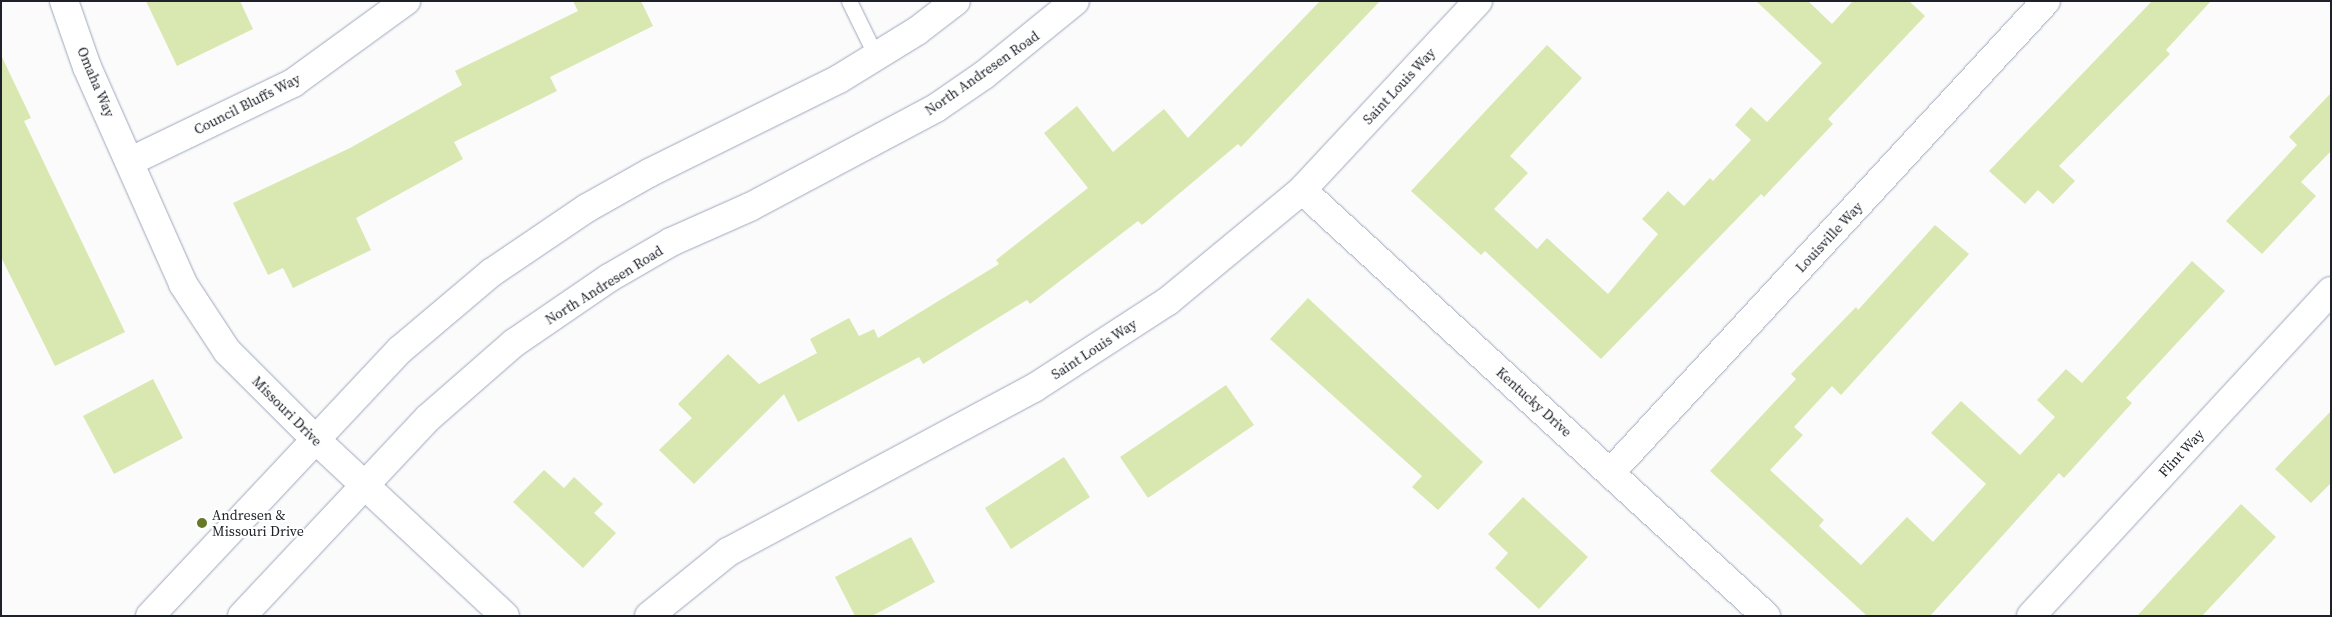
<!DOCTYPE html>
<style>
body{margin:0}
#map{position:relative;width:2332px;height:617px;overflow:hidden;background:#fbfbfb;font-family:"Source Serif 4",serif}
div>[style]{position:absolute}
.building>*{inset:0;background:#d9e8b0}
.roads{filter:drop-shadow(0 0 1px #9ea7bc) drop-shadow(0 0 1px #9ea7bc)}
.service>*{height:15px;margin:-7.5px;padding:0 7.5px;transform-origin:7.5px;border-radius:7.5px;background:#fff}
.minor>*{height:28px;margin:-14px;padding:0 14px;transform-origin:14px;border-radius:14px;background:#fff}
.tertiary>*{height:28px;margin:-14px;padding:0 14px;transform-origin:14px;border-radius:14px;background:#fff}
.dots>*{width:14px;height:14px;translate:-50% -50%;box-sizing:border-box;border:2px solid #fff;border-radius:50%}
span{translate:-50% -50%;white-space:nowrap;text-align:center;line-height:1.15;-webkit-text-stroke:4px #fff;paint-order:stroke}
.street-label{font-size:14px;color:#1e2129}
.poi-label{font-size:14px;color:#1e2129}
.left{translate:0 -50%;text-align:left}
.frame{position:absolute;inset:0;border:2px solid #1e2129;pointer-events:none}
</style>
<div id="map">
<div class="building">
<i style="clip-path:polygon(146px 1px,240px 1px,253px 29px,177px 66px)"></i>
<i style="clip-path:polygon(573px 1px,641px 1px,653px 26px,550px 77px,557px 91px,454px 142px,463px 159px,356px 218px,371px 250px,293px 288px,283px 268px,268px 275px,233px 203px,350px 148px,462px 85px,455px 71px,578px 11px)"></i>
<i style="clip-path:polygon(1320px 1px,1380px 1px,1241px 147px,1238px 144px,1142px 225px,1138px 221px,1030px 304px,1027px 300px,923px 364px,919px 357px,798px 422px,784px 394px,694px 484px,659px 450px,692px 418px,678px 404px,728px 354px,759px 384px,817px 353px,810px 339px,849px 318px,859px 336px,874px 329px,878px 338px,999px 264px,996px 260px,1088px 188px,1044px 133px,1077px 106px,1113px 152px,1164px 109px,1188px 138px)"></i>
<i style="clip-path:polygon(1756px 1px,1808px 1px,1832px 24px,1853px 1px,1909px 1px,1925px 16px,1828px 119px,1833px 124px,1764px 197px,1761px 194px,1601px 359px,1485px 251px,1481px 255px,1411px 191px,1547px 45px,1582px 78px,1510px 156px,1528px 173px,1494px 209px,1537px 249px,1547px 238px,1608px 294px,1658px 234px,1642px 219px,1668px 191px,1684px 206px,1710px 178px,1713px 181px,1751px 140px,1735px 125px,1751px 107px,1767px 122px,1822px 63px)"></i>
<i style="clip-path:polygon(2152px 1px,2211px 1px,2166px 50px,2170px 54px,2059px 166px,2075px 181px,2053px 204px,2038px 190px,2025px 204px,1989px 171px)"></i>
<i style="clip-path:polygon(1px 55px,31px 118px,24px 121px,125px 332px,55px 366px,1px 257px)"></i>
<i style="clip-path:polygon(2331px 93px,2331px 151px,2301px 182px,2316px 196px,2262px 254px,2226px 221px,2297px 145px,2289px 137px)"></i>
<i style="clip-path:polygon(1935px 225px,1969px 254px,1841px 395px,1832px 386px,1794px 427px,1803px 435px,1770px 470px,1824px 520px,1819px 526px,1861px 565px,1907px 517px,1933px 542px,1986px 484px,1931px 433px,1961px 401px,2020px 455px,2055px 417px,2037px 400px,2066px 369px,2082px 383px,2192px 261px,2225px 291px,2126px 398px,2132px 403px,2064px 478px,2059px 473px,1930px 616px,1867px 616px,1710px 471px,1796px 379px,1791px 374px,1856px 307px,1858px 310px)"></i>
<i style="clip-path:polygon(1308px 298px,1483px 462px,1438px 510px,1412px 487px,1422px 476px,1270px 339px)"></i>
<i style="clip-path:polygon(153px 379px,183px 438px,114px 474px,83px 416px)"></i>
<i style="clip-path:polygon(1226px 385px,1254px 425px,1148px 498px,1120px 457px)"></i>
<i style="clip-path:polygon(2331px 411px,2331px 483px,2311px 503px,2275px 469px)"></i>
<i style="clip-path:polygon(1064px 457px,1090px 497px,1011px 549px,985px 508px)"></i>
<i style="clip-path:polygon(544px 470px,564px 488px,574px 477px,603px 504px,594px 513px,616px 533px,583px 568px,513px 502px)"></i>
<i style="clip-path:polygon(1523px 497px,1588px 557px,1539px 609px,1495px 568px,1508px 553px,1488px 534px)"></i>
<i style="clip-path:polygon(2241px 504px,2276px 537px,2202px 616px,2137px 616px)"></i>
<i style="clip-path:polygon(911px 537px,935px 582px,872px 616px,855px 616px,835px 577px)"></i>
</div>
<div class="roads">
<div class="service">
<i style="left:849px;top:1px;width:61px;rotate:63.9deg"></i>
</div>
<div class="minor">
<i style="left:64px;top:1px;width:70px;rotate:70.8deg"></i>
<i style="left:87px;top:67px;width:237px;rotate:66.1deg"></i>
<i style="left:183px;top:284px;width:80px;rotate:56.7deg"></i>
<i style="left:227px;top:351px;width:123px;rotate:45deg"></i>
<i style="left:314px;top:438px;width:261px;rotate:43deg"></i>
<i style="left:131px;top:161px;width:180px;rotate:-25.7deg"></i>
<i style="left:293px;top:83px;width:140px;rotate:-36deg"></i>
<i style="left:1302px;top:190px;width:630px;rotate:42.56deg"></i>
<i style="left:1611px;top:472px;width:641px;rotate:-47.28deg"></i>
<i style="left:649px;top:616px;width:102px;rotate:-39deg"></i>
<i style="left:728px;top:552px;width:347px;rotate:-28.2deg"></i>
<i style="left:1034px;top:388px;width:160px;rotate:-33deg"></i>
<i style="left:1168px;top:301px;width:174px;rotate:-39.6deg"></i>
<i style="left:1302px;top:190px;width:258px;rotate:-47deg"></i>
<i style="left:2031px;top:616px;width:442px;rotate:-47.3deg"></i>
</div>
<div class="tertiary">
<i style="left:150px;top:616px;width:366px;rotate:-46.8deg"></i>
<i style="left:401px;top:349px;width:118px;rotate:-40.2deg"></i>
<i style="left:491px;top:273px;width:116px;rotate:-34.1deg"></i>
<i style="left:587px;top:208px;width:71px;rotate:-29.4deg"></i>
<i style="left:649px;top:173px;width:212px;rotate:-26.3deg"></i>
<i style="left:839px;top:79px;width:92px;rotate:-31.6deg"></i>
<i style="left:917px;top:31px;width:49px;rotate:-37.6deg"></i>
<i style="left:242px;top:616px;width:272px;rotate:-46.8deg"></i>
<i style="left:428px;top:418px;width:114px;rotate:-41.1deg"></i>
<i style="left:514px;top:343px;width:115px;rotate:-34.4deg"></i>
<i style="left:609px;top:278px;width:72px;rotate:-30.1deg"></i>
<i style="left:671px;top:242px;width:86px;rotate:-23.9deg"></i>
<i style="left:750px;top:207px;width:211px;rotate:-28deg"></i>
<i style="left:936px;top:108px;width:58px;rotate:-34.5deg"></i>
<i style="left:984px;top:75px;width:117px;rotate:-39.1deg"></i>
</div>
</div>
<div class="dots">
<i style="left:202px;top:523px;background:#677826"></i>
</div>
<div class="street-label">
<span style="left:982px;top:73px;rotate:-35deg">North Andresen Road</span>
<span style="left:96px;top:82px;rotate:67deg">Omaha Way</span>
<span style="left:1399px;top:86px;rotate:-47deg">Saint Louis Way</span>
<span style="left:247px;top:104px;rotate:-27deg">Council Bluffs Way</span>
<span style="left:1829px;top:237px;rotate:-47deg">Louisville Way</span>
<span style="left:604px;top:285px;rotate:-32deg">North Andresen Road</span>
<span style="left:1094px;top:349px;rotate:-33deg">Saint Louis Way</span>
<span style="left:1534px;top:402px;rotate:42deg">Kentucky Drive</span>
<span style="left:287px;top:411px;rotate:45deg">Missouri Drive</span>
<span style="left:2181px;top:453px;rotate:-47deg">Flint Way</span>
</div>
<div class="poi-label">
<span class="left" style="left:212px;top:523px">Andresen &amp;<br>Missouri Drive</span>
</div>
<div class="frame"></div>
</div>
